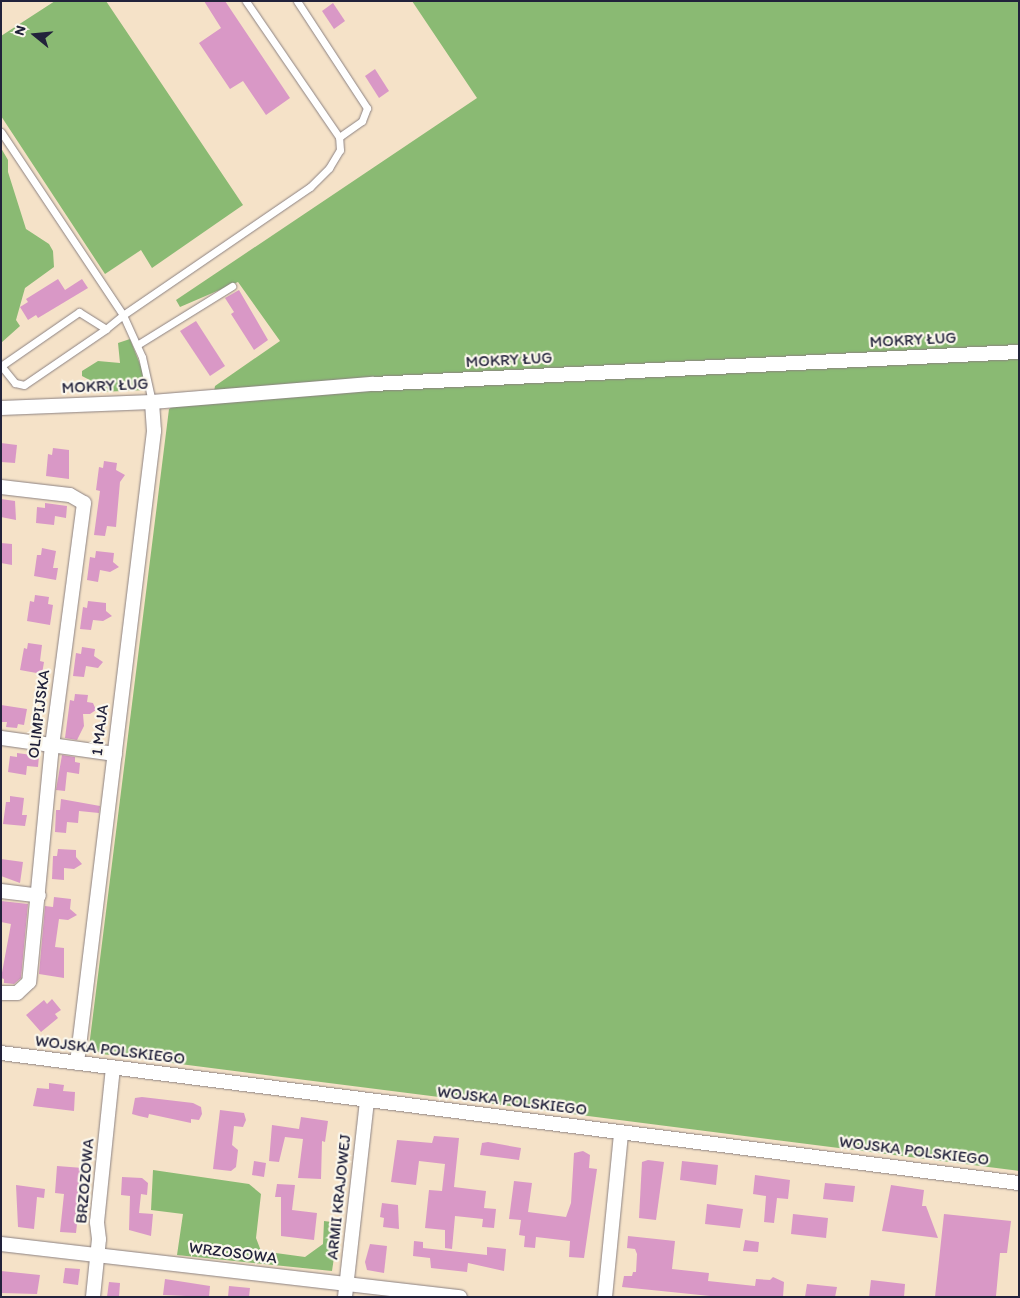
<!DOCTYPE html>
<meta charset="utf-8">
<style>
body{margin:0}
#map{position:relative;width:1020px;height:1298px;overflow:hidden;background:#f5e2c8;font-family:Itim,sans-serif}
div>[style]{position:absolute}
.forest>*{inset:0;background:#8aba73}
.building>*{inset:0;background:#d998c6}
.roads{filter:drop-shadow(0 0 1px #8c8282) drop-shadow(0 0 1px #8c8282)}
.service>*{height:7px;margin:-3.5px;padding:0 3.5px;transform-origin:3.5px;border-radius:3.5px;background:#fff}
.minor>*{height:14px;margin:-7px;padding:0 7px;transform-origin:7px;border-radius:7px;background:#fff}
span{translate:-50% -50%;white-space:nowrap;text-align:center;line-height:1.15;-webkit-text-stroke:4.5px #fbf7ec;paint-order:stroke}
.street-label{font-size:16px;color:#22223b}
.frame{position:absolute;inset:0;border:2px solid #22223b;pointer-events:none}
.north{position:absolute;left:10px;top:10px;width:50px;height:50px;-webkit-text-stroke:4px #fbf7ec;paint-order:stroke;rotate:287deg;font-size:14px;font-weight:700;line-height:20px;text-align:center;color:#22223b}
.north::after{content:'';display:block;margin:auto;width:18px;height:22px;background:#22223b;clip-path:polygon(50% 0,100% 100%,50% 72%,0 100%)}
</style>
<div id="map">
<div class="forest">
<i style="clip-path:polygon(55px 1px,106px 1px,243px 205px,152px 268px,141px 250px,105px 274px,1px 116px,1px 36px)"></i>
<i style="clip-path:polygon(412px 1px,1019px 1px,1019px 1171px,102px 1054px,89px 1047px,169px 409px,177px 404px,212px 404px,215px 386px,280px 341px,238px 282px,180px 307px,176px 300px,477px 98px)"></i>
<i style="clip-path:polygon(1px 148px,8px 160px,8px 172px,26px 229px,49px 244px,53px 251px,54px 267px,25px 288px,16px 320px,20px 326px,1px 343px)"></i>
<i style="clip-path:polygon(130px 339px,145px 377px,146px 390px,99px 392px,99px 385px,82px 376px,82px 371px,98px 361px,120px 363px,118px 343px)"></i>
<i style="clip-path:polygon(153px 1170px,249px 1184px,261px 1194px,256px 1238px,261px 1251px,305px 1257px,323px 1244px,324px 1221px,339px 1223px,332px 1271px,177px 1255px,183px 1214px,151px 1210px)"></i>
</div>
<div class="building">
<i style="clip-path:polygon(204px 1px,225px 1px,290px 98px,266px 115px,243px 81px,230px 89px,199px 43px,221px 28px)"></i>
<i style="clip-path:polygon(333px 3px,345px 21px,334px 29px,322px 11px)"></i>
<i style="clip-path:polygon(375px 69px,389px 91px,379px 98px,365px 76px)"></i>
<i style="clip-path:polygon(58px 279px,65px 290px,82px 279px,88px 288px,38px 318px,36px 315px,28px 320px,20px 307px,28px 302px,26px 299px)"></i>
<i style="clip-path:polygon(239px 290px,268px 340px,254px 350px,231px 314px,234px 312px,225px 298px)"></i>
<i style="clip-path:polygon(196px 321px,225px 366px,210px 376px,180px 331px)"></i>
<i style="clip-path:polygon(1px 443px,17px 445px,15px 463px,1px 462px)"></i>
<i style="clip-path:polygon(53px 448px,69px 450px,69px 479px,46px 476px,48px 454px,52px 455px)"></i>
<i style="clip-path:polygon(104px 461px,117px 463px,116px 470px,125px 475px,120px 482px,116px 527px,107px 526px,105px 536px,94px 535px,100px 491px,96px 490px,99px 467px,103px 468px)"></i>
<i style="clip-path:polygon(1px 499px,15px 501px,16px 520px,1px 517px)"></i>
<i style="clip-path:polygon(45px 503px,67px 506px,66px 518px,55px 516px,54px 525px,36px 523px,37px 507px,45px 508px)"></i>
<i style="clip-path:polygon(1px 543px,12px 544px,12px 565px,1px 563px)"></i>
<i style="clip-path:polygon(42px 548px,56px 551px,53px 568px,58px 568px,56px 580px,34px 576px,37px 555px,41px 555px)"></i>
<i style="clip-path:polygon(96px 551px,114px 553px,113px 562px,119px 567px,110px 572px,100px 570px,98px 582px,87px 580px,90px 557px,95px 558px)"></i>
<i style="clip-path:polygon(35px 595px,49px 597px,48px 604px,53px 605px,50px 625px,27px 621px,30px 601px,34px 602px)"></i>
<i style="clip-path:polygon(88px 601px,106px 603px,106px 611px,112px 616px,103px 621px,93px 620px,91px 630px,80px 629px,83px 607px,87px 608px)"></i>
<i style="clip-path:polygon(28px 643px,42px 645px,40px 661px,44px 662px,42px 674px,20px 670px,24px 648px,27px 649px)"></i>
<i style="clip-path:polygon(82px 647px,95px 649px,94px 656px,103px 662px,98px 668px,86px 666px,84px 677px,73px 676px,76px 653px,81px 654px)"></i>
<i style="clip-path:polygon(75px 694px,88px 695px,87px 702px,93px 703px,96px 710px,90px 714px,83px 714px,84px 726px,77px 740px,65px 738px,70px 700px,74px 701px)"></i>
<i style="clip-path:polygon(1px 705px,27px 709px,24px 725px,18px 724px,17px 728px,6px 727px,7px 722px,1px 722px)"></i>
<i style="clip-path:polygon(17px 753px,39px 756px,38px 767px,27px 766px,26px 775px,8px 772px,10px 756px,17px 757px)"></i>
<i style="clip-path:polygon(62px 755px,75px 757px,75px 762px,80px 763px,79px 774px,67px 772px,65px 791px,56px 790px)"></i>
<i style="clip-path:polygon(10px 796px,24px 798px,22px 815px,27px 815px,25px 826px,3px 824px,6px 802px,10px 802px)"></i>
<i style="clip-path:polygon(61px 799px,100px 806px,99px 813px,79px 811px,78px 823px,67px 822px,66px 833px,55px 832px,56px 810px,60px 810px)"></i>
<i style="clip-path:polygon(58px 849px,76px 850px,76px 857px,82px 864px,74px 869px,64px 868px,64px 880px,52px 879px,53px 856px,57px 856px)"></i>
<i style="clip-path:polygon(1px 859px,23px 862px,20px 883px,1px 876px)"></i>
<i style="clip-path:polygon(54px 897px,71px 899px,70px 909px,77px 915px,68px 920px,59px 919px,55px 947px,64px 948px,64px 978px,39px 974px,45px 906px,53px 907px)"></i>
<i style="clip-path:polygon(1px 901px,28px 904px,21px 978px,14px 984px,4px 983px,4px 979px,1px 978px,11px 924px,1px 922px)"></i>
<i style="clip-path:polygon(52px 999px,61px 1010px,55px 1014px,58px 1018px,41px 1032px,26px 1015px,44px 1000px,47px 1004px)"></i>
<i style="clip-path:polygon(49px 1083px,64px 1085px,63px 1091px,75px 1092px,74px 1111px,33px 1106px,37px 1088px,49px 1089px)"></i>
<i style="clip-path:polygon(142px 1097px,193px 1103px,201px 1107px,202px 1114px,199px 1120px,191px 1119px,191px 1123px,149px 1114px,148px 1118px,139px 1116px,132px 1114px,135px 1098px)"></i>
<i style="clip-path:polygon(220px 1110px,244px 1113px,246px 1120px,243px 1127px,234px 1126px,232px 1145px,238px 1150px,236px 1167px,231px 1171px,213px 1169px)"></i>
<i style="clip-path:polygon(301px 1117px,328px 1121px,325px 1142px,322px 1141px,321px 1179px,298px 1178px,303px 1139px,285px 1137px,279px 1162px,269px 1161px,272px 1125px,299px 1129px)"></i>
<i style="clip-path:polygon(434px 1136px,459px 1138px,454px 1187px,486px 1191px,484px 1208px,496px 1209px,494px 1228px,482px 1227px,483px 1219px,455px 1216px,452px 1249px,445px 1248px,445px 1230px,425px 1228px,429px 1190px,442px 1191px,445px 1164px,419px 1161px,416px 1185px,391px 1182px,397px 1140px,432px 1143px)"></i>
<i style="clip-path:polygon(488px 1142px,521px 1148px,519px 1160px,480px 1155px,482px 1143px)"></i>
<i style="clip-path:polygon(583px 1151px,590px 1155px,589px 1168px,597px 1169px,584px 1258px,569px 1257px,570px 1241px,536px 1237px,535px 1248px,524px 1247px,525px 1236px,519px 1235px,521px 1220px,509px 1219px,514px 1181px,532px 1183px,528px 1212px,566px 1217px,571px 1203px,574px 1153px)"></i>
<i style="clip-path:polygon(648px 1160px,664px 1162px,656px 1220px,639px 1218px,642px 1162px)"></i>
<i style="clip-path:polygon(254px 1161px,266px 1163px,264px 1177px,252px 1175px)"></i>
<i style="clip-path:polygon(682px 1161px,718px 1165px,716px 1185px,680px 1180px)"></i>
<i style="clip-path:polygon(57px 1166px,83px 1168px,76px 1233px,60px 1232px,64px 1194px,55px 1193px)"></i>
<i style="clip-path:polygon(755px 1175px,790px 1180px,788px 1199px,777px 1198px,774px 1223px,764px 1222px,766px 1196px,753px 1194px)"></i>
<i style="clip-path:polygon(122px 1177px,142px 1178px,148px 1183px,147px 1195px,141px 1194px,139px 1213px,153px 1214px,151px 1236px,129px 1230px,130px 1196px,121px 1195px)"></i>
<i style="clip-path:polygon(825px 1183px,855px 1186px,853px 1202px,823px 1199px)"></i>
<i style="clip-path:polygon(277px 1184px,295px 1185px,292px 1210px,317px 1213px,314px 1240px,281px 1236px,281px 1197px,275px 1197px)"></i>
<i style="clip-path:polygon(16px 1185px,45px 1189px,44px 1198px,37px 1197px,34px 1229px,18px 1227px)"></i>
<i style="clip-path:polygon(891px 1185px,924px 1190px,922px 1206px,926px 1206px,938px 1238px,882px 1231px)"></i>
<i style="clip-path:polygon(382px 1203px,398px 1205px,399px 1229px,383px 1227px,384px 1218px,380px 1217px)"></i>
<i style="clip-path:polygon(707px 1204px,743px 1209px,740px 1228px,705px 1224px)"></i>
<i style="clip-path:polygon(793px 1214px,828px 1218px,826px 1238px,791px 1234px)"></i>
<i style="clip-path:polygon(944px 1214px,1011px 1221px,1007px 1253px,1000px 1253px,996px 1296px,935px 1297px)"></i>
<i style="clip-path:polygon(628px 1236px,675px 1241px,672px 1269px,709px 1273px,708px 1281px,755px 1286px,756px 1279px,770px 1280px,773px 1277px,784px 1282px,783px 1297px,720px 1297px,622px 1287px,624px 1276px,632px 1276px,633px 1272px,636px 1272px,637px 1254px,635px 1249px,627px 1248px)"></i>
<i style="clip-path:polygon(745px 1240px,759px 1242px,758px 1252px,743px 1251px)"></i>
<i style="clip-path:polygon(414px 1241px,423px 1242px,423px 1248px,487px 1255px,487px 1247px,506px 1249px,504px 1271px,468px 1263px,467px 1272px,431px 1268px,430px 1258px,413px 1256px)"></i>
<i style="clip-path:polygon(370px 1244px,387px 1246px,384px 1273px,367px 1270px,365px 1262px)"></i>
<i style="clip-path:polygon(65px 1268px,80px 1269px,78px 1285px,63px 1283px)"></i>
<i style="clip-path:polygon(1px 1271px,40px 1275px,37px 1294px,1px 1293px)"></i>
<i style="clip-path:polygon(165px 1279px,210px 1286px,209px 1297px,163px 1295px)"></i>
<i style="clip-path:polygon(871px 1280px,905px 1284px,904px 1297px,869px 1297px)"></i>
<i style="clip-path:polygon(109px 1282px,120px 1283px,119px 1297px,107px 1297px)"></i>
<i style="clip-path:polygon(807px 1284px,837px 1287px,835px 1297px,805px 1297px)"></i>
<i style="clip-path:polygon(229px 1286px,250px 1288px,249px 1297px,228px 1297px)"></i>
</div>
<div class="roads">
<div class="service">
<i style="left:297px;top:1px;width:128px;rotate:56.8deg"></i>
<i style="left:367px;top:108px;width:14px;rotate:111deg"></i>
<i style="left:362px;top:121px;width:28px;rotate:145deg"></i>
<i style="left:1px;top:132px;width:220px;rotate:56.3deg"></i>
<i style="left:123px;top:315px;width:22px;rotate:141deg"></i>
<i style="left:106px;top:329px;width:99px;rotate:145.7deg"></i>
<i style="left:24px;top:385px;width:9px;rotate:-167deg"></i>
<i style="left:15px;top:383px;width:22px;rotate:-129deg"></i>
<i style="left:1px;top:366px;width:95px;rotate:-34.7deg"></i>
<i style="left:79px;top:312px;width:32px;rotate:32deg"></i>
<i style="left:137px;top:345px;width:112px;rotate:-31.8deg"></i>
<i style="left:152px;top:402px;width:46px;rotate:-102.5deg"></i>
<i style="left:142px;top:357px;width:46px;rotate:-114.3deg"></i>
<i style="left:123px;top:315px;width:227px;rotate:-34.4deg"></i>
<i style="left:310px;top:187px;width:27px;rotate:-45deg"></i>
<i style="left:329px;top:168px;width:21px;rotate:-59deg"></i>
<i style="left:340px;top:150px;width:13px;rotate:-94deg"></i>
<i style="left:339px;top:137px;width:165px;rotate:-124.4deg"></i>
</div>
<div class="minor">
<i style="left:1px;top:408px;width:151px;rotate:-2.3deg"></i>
<i style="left:152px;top:402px;width:222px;rotate:-4.7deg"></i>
<i style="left:373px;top:384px;width:647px;rotate:-2.84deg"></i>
<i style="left:1px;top:487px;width:69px;rotate:6.6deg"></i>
<i style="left:70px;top:495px;width:16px;rotate:30deg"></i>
<i style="left:84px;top:503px;width:244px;rotate:97.5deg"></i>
<i style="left:52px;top:745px;width:238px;rotate:95.5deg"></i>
<i style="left:29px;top:982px;width:16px;rotate:137deg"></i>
<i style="left:17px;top:993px;width:16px;rotate:180deg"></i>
<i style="left:1px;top:738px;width:115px;rotate:8deg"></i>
<i style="left:1px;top:891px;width:38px;rotate:7deg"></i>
<i style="left:1px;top:1053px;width:1026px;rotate:7.28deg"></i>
<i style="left:77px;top:1063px;width:637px;rotate:-83.05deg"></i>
<i style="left:154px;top:431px;width:29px;rotate:-94deg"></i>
<i style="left:1px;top:1244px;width:462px;rotate:6.6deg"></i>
<i style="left:93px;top:1297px;width:58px;rotate:-84.1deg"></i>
<i style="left:99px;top:1239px;width:17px;rotate:-97deg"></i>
<i style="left:97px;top:1222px;width:155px;rotate:-84.1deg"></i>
<i style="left:345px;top:1297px;width:197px;rotate:-83.6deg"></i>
<i style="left:605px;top:1297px;width:165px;rotate:-84.4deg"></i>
</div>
</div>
<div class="street-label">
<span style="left:913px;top:340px;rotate:-3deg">MOKRY ŁUG</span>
<span style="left:509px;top:360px;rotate:-3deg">MOKRY ŁUG</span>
<span style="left:105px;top:386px;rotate:-3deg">MOKRY ŁUG</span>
<span style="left:39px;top:714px;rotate:-83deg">OLIMPIJSKA</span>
<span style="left:100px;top:730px;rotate:-83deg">1 MAJA</span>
<span style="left:110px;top:1050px;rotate:7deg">WOJSKA POLSKIEGO</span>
<span style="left:512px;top:1101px;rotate:7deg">WOJSKA POLSKIEGO</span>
<span style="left:914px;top:1151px;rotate:7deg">WOJSKA POLSKIEGO</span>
<span style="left:85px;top:1181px;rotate:-85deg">BRZOZOWA</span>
<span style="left:339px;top:1197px;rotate:-84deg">ARMII KRAJOWEJ</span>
<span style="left:233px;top:1253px;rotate:7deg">WRZOSOWA</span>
</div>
<div class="frame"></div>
<div class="north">N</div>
</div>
